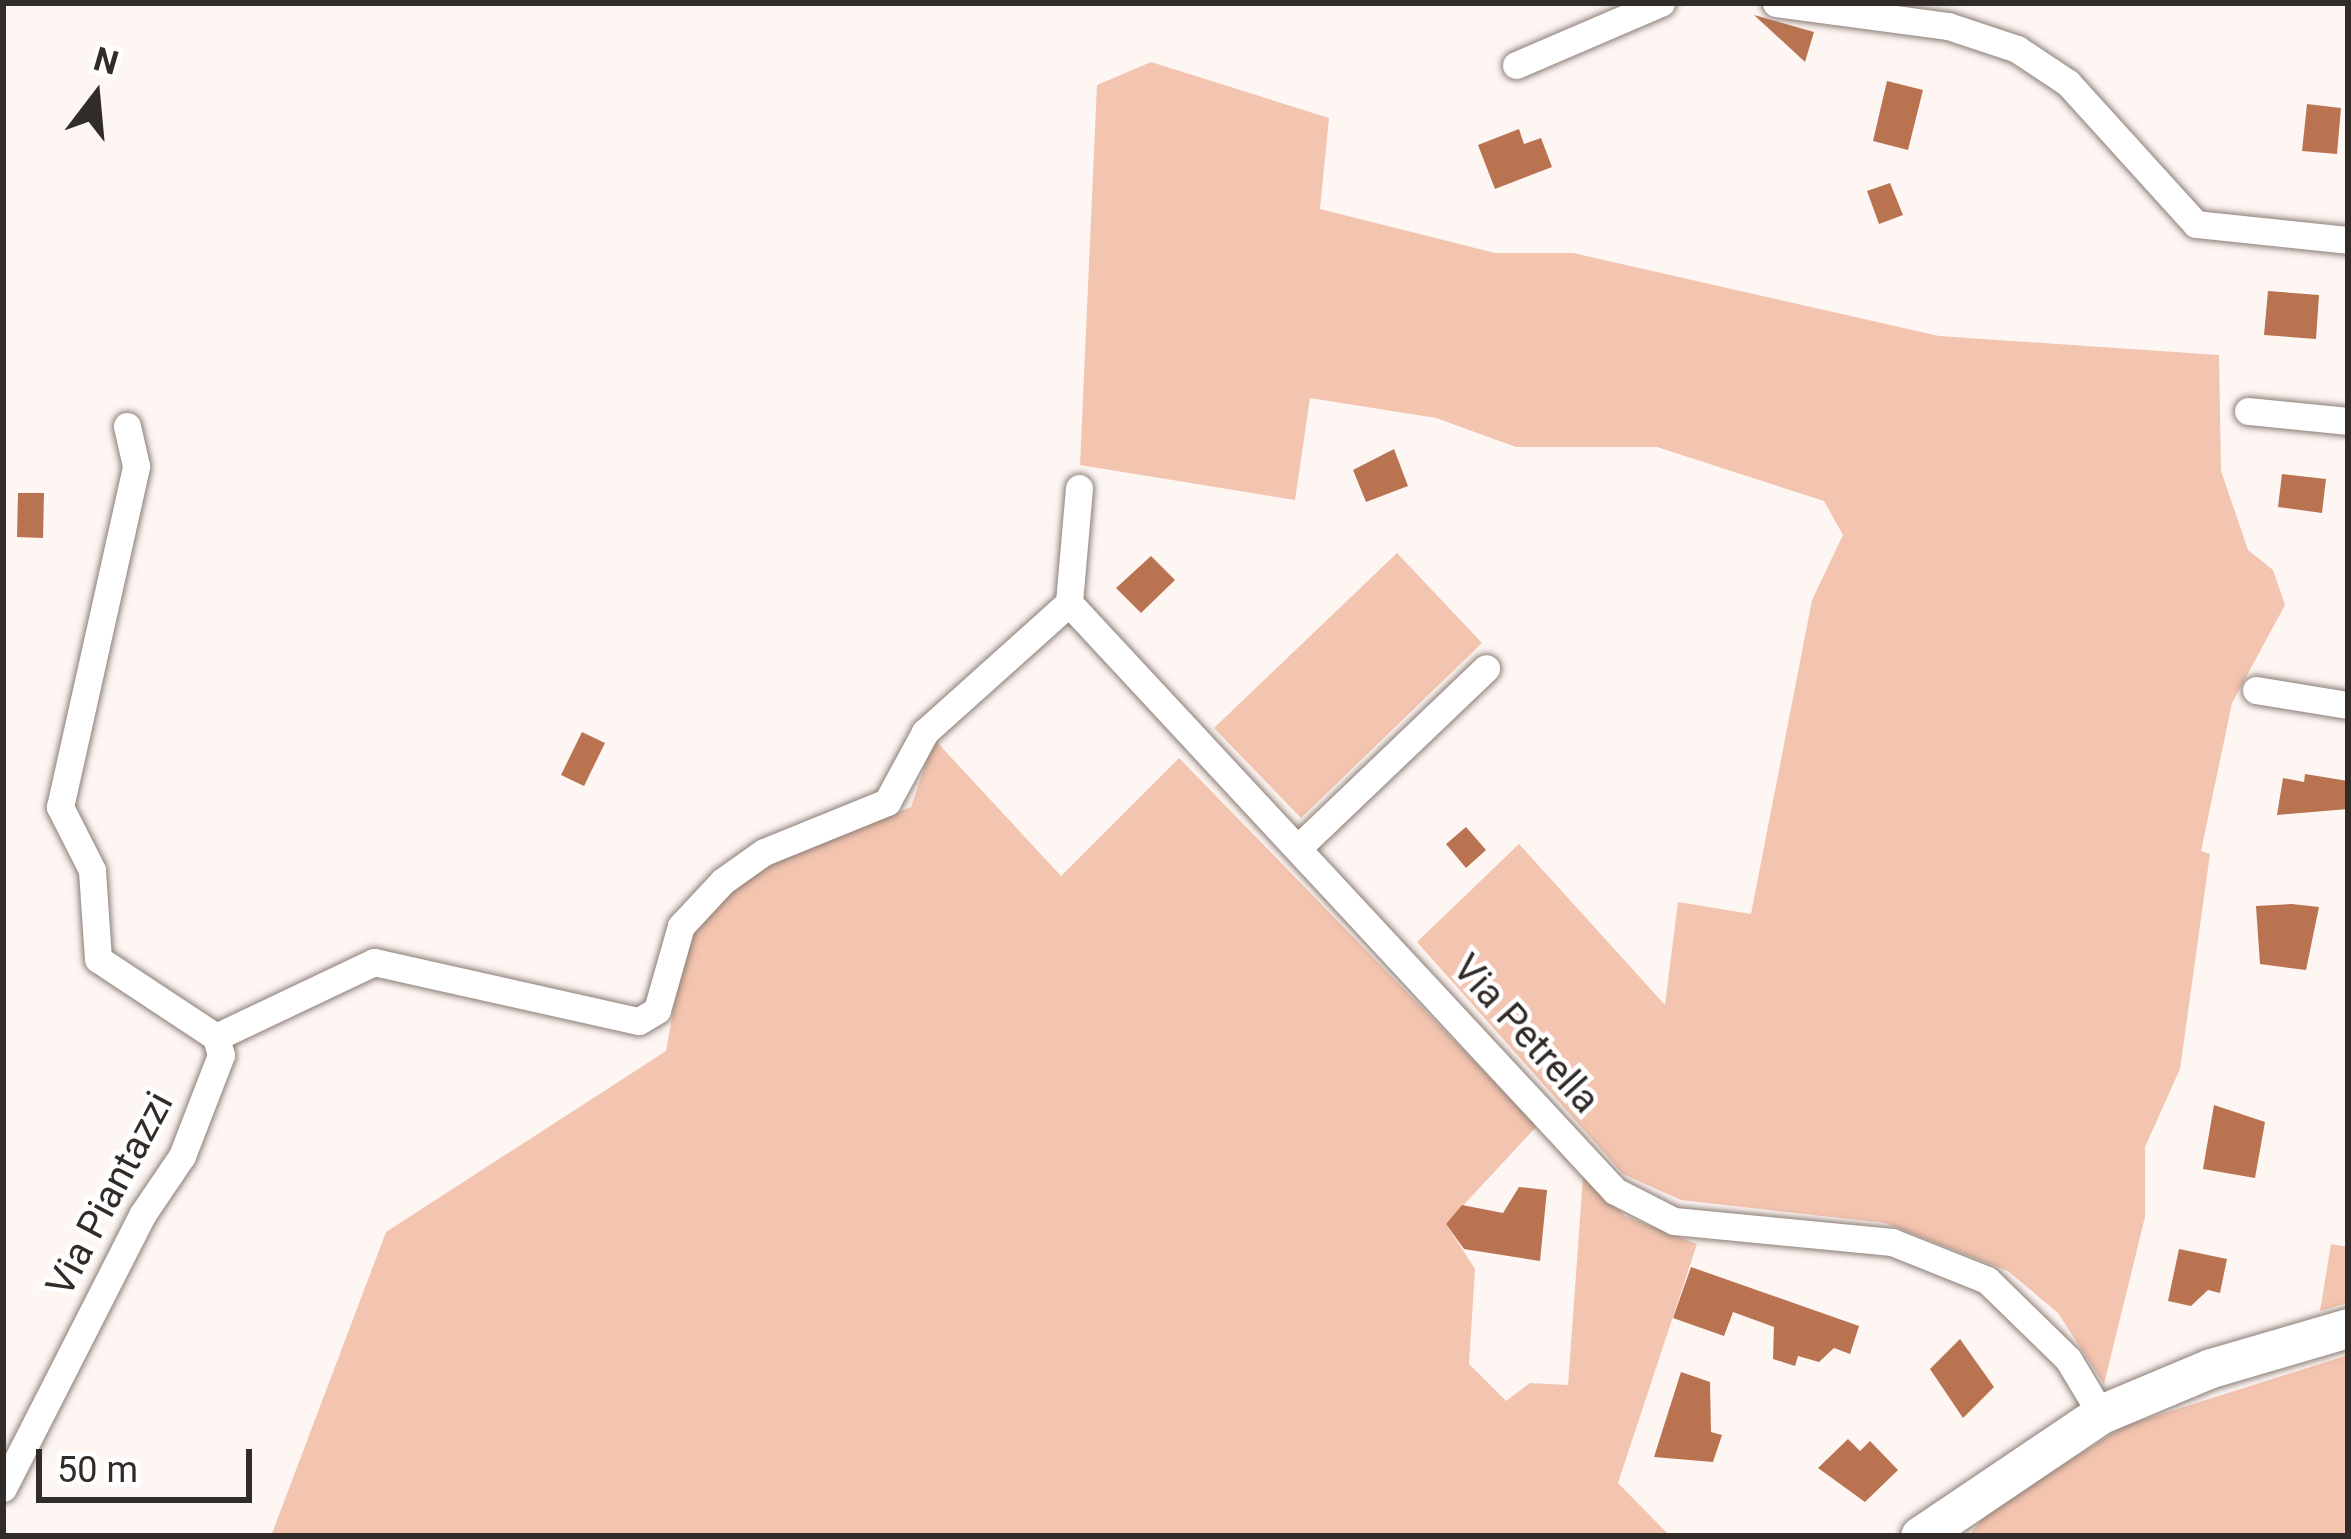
<!DOCTYPE html>
<style>
body{margin:0}
#map{position:relative;width:2351px;height:1539px;overflow:hidden;background:#fdf6f3;font-family:Roboto,sans-serif}
div>[style]{position:absolute}
.green>*{inset:0;background:#f3c4af}
.building>*{inset:0;background:#b97351}
.roads{filter:drop-shadow(0 0 3px #8c7d76) drop-shadow(0 0 3px #8c7d76)}
.street>*{height:27px;margin:-13.5px;padding:0 13.5px;transform-origin:13.5px;border-radius:13.5px;background:#fff}
.secondary>*{height:39px;margin:-19.5px;padding:0 19.5px;transform-origin:19.5px;border-radius:19.5px;background:#fff}
span{translate:-50% -50%;white-space:nowrap;text-align:center;line-height:1.15;-webkit-text-stroke:9px #fff;paint-order:stroke}
.street-label{font-size:39px;color:#322c29}
.frame{position:absolute;inset:0;border:6px solid #322c29;pointer-events:none}
.north{position:absolute;left:36px;top:36px;width:120px;height:120px;-webkit-text-stroke:9px #fff;paint-order:stroke;rotate:16deg;font-size:33px;font-weight:700;line-height:48px;text-align:center;color:#322c29}
.north::after{content:'';display:block;margin:auto;width:42px;height:54px;background:#322c29;clip-path:polygon(50% 0,100% 100%,50% 72%,0 100%)}
.scale{position:absolute;left:36px;top:1449px;width:216px;height:54px;box-sizing:border-box;border:6px solid #322c29;border-top:0;padding-left:15px;font-size:36px;line-height:42px;white-space:nowrap;color:#322c29;-webkit-text-stroke:9px #fff;paint-order:stroke}
</style>
<div id="map">
<div class="green">
<i style="clip-path:polygon(1151px 62px,1329px 118px,1320px 209px,1495px 253px,1573px 253px,1939px 336px,2219px 355px,2221px 471px,2248px 550px,2273px 570px,2285px 605px,2232px 703px,2201px 851px,2210px 854px,2180px 1069px,2145px 1147px,2145px 1217px,2104px 1384px,2058px 1313px,2008px 1271px,1885px 1223px,1681px 1200px,1623px 1174px,1417px 942px,1519px 844px,1665px 1005px,1678px 902px,1751px 914px,1812px 600px,1843px 535px,1824px 501px,1657px 447px,1516px 447px,1436px 418px,1310px 398px,1295px 500px,1080px 465px,1097px 85px)"></i>
<i style="clip-path:polygon(1397px 553px,1482px 643px,1301px 818px,1214px 728px)"></i>
<i style="clip-path:polygon(934px 739px,1061px 876px,1179px 758px,1537px 1126px,1446px 1224px,1475px 1269px,1469px 1364px,1506px 1401px,1530px 1383px,1568px 1385px,1583px 1177px,1625px 1216px,1697px 1244px,1618px 1483px,1670px 1536px,271px 1536px,386px 1232px,666px 1051px,687px 935px,728px 888px,766px 866px,911px 807px)"></i>
<i style="clip-path:polygon(2331px 1244px,2348px 1247px,2348px 1303px,2320px 1311px)"></i>
<i style="clip-path:polygon(2348px 1355px,2348px 1536px,1968px 1536px,1988px 1513px,2124px 1426px)"></i>
</div>
<div class="building">
<i style="clip-path:polygon(1754px 15px,1814px 32px,1805px 62px)"></i>
<i style="clip-path:polygon(1887px 81px,1923px 90px,1908px 150px,1873px 141px)"></i>
<i style="clip-path:polygon(2307px 104px,2341px 108px,2337px 154px,2302px 151px)"></i>
<i style="clip-path:polygon(1519px 129px,1524px 144px,1541px 138px,1552px 167px,1495px 189px,1478px 145px)"></i>
<i style="clip-path:polygon(1890px 183px,1903px 215px,1879px 224px,1867px 191px)"></i>
<i style="clip-path:polygon(2268px 291px,2319px 295px,2316px 339px,2264px 335px)"></i>
<i style="clip-path:polygon(1394px 449px,1408px 486px,1366px 502px,1353px 470px)"></i>
<i style="clip-path:polygon(2282px 474px,2326px 479px,2322px 513px,2278px 507px)"></i>
<i style="clip-path:polygon(18px 493px,44px 493px,43px 538px,17px 537px)"></i>
<i style="clip-path:polygon(1151px 556px,1175px 580px,1141px 613px,1116px 588px)"></i>
<i style="clip-path:polygon(582px 732px,605px 743px,584px 786px,561px 775px)"></i>
<i style="clip-path:polygon(2305px 774px,2348px 781px,2348px 809px,2277px 815px,2283px 778px,2304px 782px)"></i>
<i style="clip-path:polygon(1466px 827px,1486px 850px,1466px 868px,1446px 844px)"></i>
<i style="clip-path:polygon(2292px 904px,2319px 907px,2306px 970px,2260px 964px,2256px 906px)"></i>
<i style="clip-path:polygon(2214px 1105px,2265px 1122px,2255px 1178px,2203px 1169px)"></i>
<i style="clip-path:polygon(1519px 1187px,1547px 1190px,1540px 1261px,1464px 1249px,1446px 1224px,1462px 1205px,1503px 1213px)"></i>
<i style="clip-path:polygon(2179px 1249px,2227px 1259px,2220px 1293px,2208px 1290px,2191px 1306px,2168px 1301px)"></i>
<i style="clip-path:polygon(1691px 1267px,1859px 1326px,1850px 1354px,1834px 1348px,1819px 1362px,1798px 1356px,1795px 1366px,1773px 1359px,1774px 1327px,1733px 1312px,1724px 1336px,1673px 1318px)"></i>
<i style="clip-path:polygon(1960px 1339px,1994px 1387px,1963px 1418px,1930px 1369px)"></i>
<i style="clip-path:polygon(1681px 1372px,1710px 1382px,1711px 1432px,1722px 1435px,1713px 1462px,1654px 1457px)"></i>
<i style="clip-path:polygon(1848px 1439px,1860px 1451px,1870px 1441px,1898px 1470px,1865px 1502px,1818px 1468px)"></i>
</div>
<div class="roads">
<div class="street">
<i style="left:1776px;top:3px;width:174px;rotate:7.6deg"></i>
<i style="left:1948px;top:26px;width:73px;rotate:18.4deg"></i>
<i style="left:2017px;top:49px;width:61px;rotate:33.7deg"></i>
<i style="left:2068px;top:83px;width:190px;rotate:47.8deg"></i>
<i style="left:2196px;top:224px;width:153px;rotate:6deg"></i>
<i style="left:1516px;top:65px;width:158px;rotate:-23.2deg"></i>
<i style="left:2248px;top:411px;width:100px;rotate:5.7deg"></i>
<i style="left:1079px;top:488px;width:115px;rotate:95deg"></i>
<i style="left:1069px;top:603px;width:802px;rotate:47.12deg"></i>
<i style="left:1615px;top:1191px;width:66px;rotate:27deg"></i>
<i style="left:1674px;top:1221px;width:219px;rotate:5.5deg"></i>
<i style="left:1892px;top:1242px;width:102px;rotate:21.8deg"></i>
<i style="left:1987px;top:1280px;width:113px;rotate:44.3deg"></i>
<i style="left:2068px;top:1359px;width:64px;rotate:59deg"></i>
<i style="left:2256px;top:690px;width:93px;rotate:9.3deg"></i>
<i style="left:1301px;top:845px;width:256px;rotate:-43.7deg"></i>
<i style="left:216px;top:1037px;width:175px;rotate:-25.4deg"></i>
<i style="left:374px;top:962px;width:271px;rotate:12.6deg"></i>
<i style="left:639px;top:1021px;width:21px;rotate:-31deg"></i>
<i style="left:657px;top:1010px;width:87px;rotate:-74.1deg"></i>
<i style="left:681px;top:926px;width:62px;rotate:-47deg"></i>
<i style="left:723px;top:881px;width:50px;rotate:-35.3deg"></i>
<i style="left:764px;top:852px;width:133px;rotate:-22.1deg"></i>
<i style="left:887px;top:802px;width:80px;rotate:-61.5deg"></i>
<i style="left:925px;top:732px;width:193px;rotate:-41.9deg"></i>
<i style="left:3px;top:1488px;width:306px;rotate:-63deg"></i>
<i style="left:142px;top:1215px;width:71px;rotate:-55.9deg"></i>
<i style="left:182px;top:1156px;width:108px;rotate:-68.9deg"></i>
<i style="left:221px;top:1055px;width:19px;rotate:-106deg"></i>
<i style="left:216px;top:1037px;width:141px;rotate:-146.5deg"></i>
<i style="left:98px;top:959px;width:89px;rotate:-93.9deg"></i>
<i style="left:92px;top:870px;width:71px;rotate:-116.9deg"></i>
<i style="left:60px;top:807px;width:349px;rotate:-77.4deg"></i>
<i style="left:136px;top:466px;width:41px;rotate:-102.7deg"></i>
</div>
<div class="secondary">
<i style="left:1920px;top:1536px;width:218px;rotate:-34deg"></i>
<i style="left:2101px;top:1414px;width:119px;rotate:-22.7deg"></i>
<i style="left:2211px;top:1368px;width:143px;rotate:-16.3deg"></i>
</div>
</div>
<div class="street-label">
<span style="left:1526px;top:1034px;rotate:48deg">Via Petrella</span>
<span style="left:110px;top:1194px;rotate:-62deg">Via Piantazzi</span>
</div>
<div class="frame"></div>
<div class="north">N</div>
<div class="scale">50 m</div>
</div>
